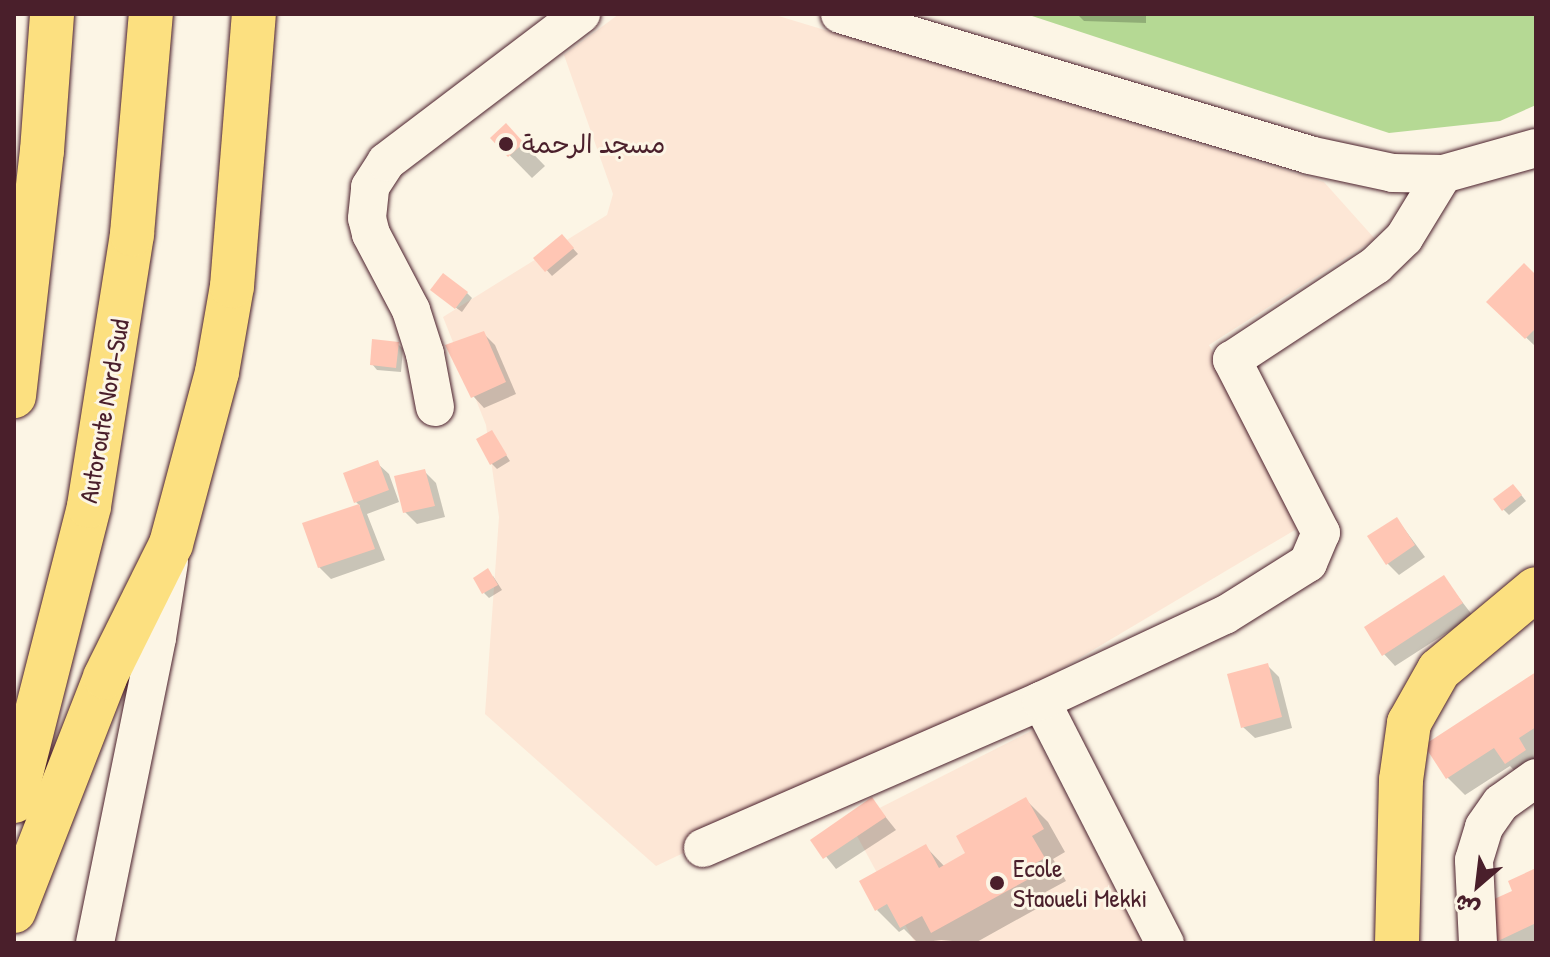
<!DOCTYPE html>
<meta charset="utf-8">
<style>
body{margin:0}
#map{position:relative;width:1550px;height:957px;overflow:hidden;background:#fcf5e5;font-family:"Patrick Hand","Playpen Sans Arabic",sans-serif}
div>[style]{position:absolute}
.built>*{inset:0;background:#fde7d6}
.green>*{inset:0;background:#b5d994}
.shadow>*{inset:0;background:#0003}
.building>*{inset:0;background:#ffc6b4}
.roads{filter:drop-shadow(0 0 2px #4a1f2b) drop-shadow(0 0 2px #4a1f2b)}
.minor>*{height:38px;margin:-19px;padding:0 19px;transform-origin:19px;border-radius:19px;background:#fcf5e5}
.major>*{height:44px;margin:-22px;padding:0 22px;transform-origin:22px;border-radius:22px;background:#fce080}
.highway>*{height:44px;margin:-22px;padding:0 22px;transform-origin:22px;border-radius:22px;background:#fce080}
.dots>*{width:22px;height:22px;translate:-50% -50%;box-sizing:border-box;border:4px solid #fcf5e5;border-radius:50%}
span{translate:-50% -50%;white-space:nowrap;text-align:center;line-height:1.15;-webkit-text-stroke:6px #fcf5e5;paint-order:stroke}
.poi-label{font-size:26px;color:#4a1f2b}
.left{translate:0 -50%;text-align:left}
.street-label{font-size:26px;color:#4a1f2b}
.frame{position:absolute;inset:0;border:16px solid #4a1f2b;pointer-events:none}
.north{position:absolute;left:1438px;top:845px;width:80px;height:80px;-webkit-text-stroke:6px #fcf5e5;paint-order:stroke;rotate:208deg;font-size:22px;font-weight:700;line-height:32px;text-align:center;color:#4a1f2b}
.north::after{content:'';display:block;margin:auto;width:28px;height:36px;background:#4a1f2b;clip-path:polygon(50% 0,100% 100%,50% 72%,0 100%)}
</style>
<div id="map">
<div class="built">
<i style="clip-path:polygon(619px 14px,772px 14px,1324px 182px,1375px 239px,1209px 345px,1305px 524px,1019px 694px,656px 866px,485px 714px,499px 517px,486px 425px,443px 317px,607px 215px,613px 194px,564px 55px)"></i>
<i style="clip-path:polygon(1033px 730px,1143px 943px,915px 943px,850px 823px)"></i>
</div>
<div class="green">
<i style="clip-path:polygon(1026px 14px,1536px 14px,1536px 105px,1500px 121px,1389px 133px)"></i>
</div>
<div class="shadow">
<i style="clip-path:polygon(1077px 14px,1146px 14px,1146px 23px,1084px 21px)"></i>
<i style="clip-path:polygon(506px 126px,545px 166px,532px 178px,493px 138px)"></i>
<i style="clip-path:polygon(562px 236px,578px 254px,552px 276px,536px 258px)"></i>
<i style="clip-path:polygon(1536px 277px,1536px 347px,1489px 302px)"></i>
<i style="clip-path:polygon(467px 293px,472px 298px,462px 312px,438px 295px)"></i>
<i style="clip-path:polygon(483px 333px,495px 345px,516px 394px,484px 408px,473px 396px)"></i>
<i style="clip-path:polygon(398px 344px,403px 349px,401px 372px,377px 370px,372px 364px)"></i>
<i style="clip-path:polygon(491px 432px,510px 461px,497px 469px,492px 464px)"></i>
<i style="clip-path:polygon(377px 463px,389px 474px,399px 502px,367px 514px,385px 560px,331px 579px,319px 567px,360px 506px,356px 502px)"></i>
<i style="clip-path:polygon(424px 471px,436px 483px,445px 517px,417px 524px,405px 512px)"></i>
<i style="clip-path:polygon(1518px 491px,1526px 501px,1509px 515px,1503px 509px)"></i>
<i style="clip-path:polygon(1397px 519px,1425px 557px,1399px 575px,1387px 563px)"></i>
<i style="clip-path:polygon(493px 576px,502px 590px,489px 598px,484px 593px)"></i>
<i style="clip-path:polygon(1443px 577px,1473px 616px,1395px 666px,1384px 654px)"></i>
<i style="clip-path:polygon(1267px 665px,1279px 677px,1292px 728px,1255px 738px,1243px 727px)"></i>
<i style="clip-path:polygon(1536px 675px,1536px 771px,1523px 780px,1510px 766px,1465px 795px,1448px 778px,1426px 745px)"></i>
<i style="clip-path:polygon(872px 800px,896px 830px,836px 869px,813px 840px)"></i>
<i style="clip-path:polygon(1026px 800px,1048px 822px,1065px 852px,1053px 859px,1066px 881px,1042px 894px,1047px 903px,975px 943px,941px 940px,918px 943px,904px 929px,899px 932px,877px 910px,926px 847px,945px 867px,968px 854px)"></i>
<i style="clip-path:polygon(1536px 870px,1536px 943px,1502px 943px,1499px 940px,1515px 892px)"></i>
</div>
<div class="building">
<i style="clip-path:polygon(506px 123px,524px 143px,508px 157px,490px 138px)"></i>
<i style="clip-path:polygon(562px 234px,574px 248px,545px 272px,533px 258px)"></i>
<i style="clip-path:polygon(1524px 263px,1536px 275px,1536px 328px,1525px 339px,1486px 302px)"></i>
<i style="clip-path:polygon(443px 273px,468px 292px,455px 309px,430px 290px)"></i>
<i style="clip-path:polygon(484px 331px,506px 382px,471px 398px,445px 345px)"></i>
<i style="clip-path:polygon(372px 339px,399px 342px,396px 368px,370px 365px)"></i>
<i style="clip-path:polygon(492px 430px,507px 455px,490px 465px,476px 439px)"></i>
<i style="clip-path:polygon(378px 460px,389px 490px,354px 503px,343px 473px)"></i>
<i style="clip-path:polygon(425px 469px,435px 506px,403px 513px,394px 476px)"></i>
<i style="clip-path:polygon(1513px 484px,1522px 495px,1502px 511px,1493px 499px)"></i>
<i style="clip-path:polygon(359px 504px,375px 549px,318px 568px,302px 523px)"></i>
<i style="clip-path:polygon(1397px 517px,1415px 545px,1386px 565px,1367px 536px)"></i>
<i style="clip-path:polygon(488px 568px,498px 585px,482px 594px,473px 578px)"></i>
<i style="clip-path:polygon(1444px 575px,1463px 603px,1382px 656px,1364px 627px)"></i>
<i style="clip-path:polygon(1268px 663px,1282px 717px,1241px 728px,1227px 674px)"></i>
<i style="clip-path:polygon(1536px 672px,1536px 727px,1519px 738px,1526px 750px,1505px 764px,1494px 748px,1446px 779px,1424px 745px)"></i>
<i style="clip-path:polygon(872px 797px,886px 817px,823px 859px,810px 840px)"></i>
<i style="clip-path:polygon(1026px 797px,1044px 829px,1032px 836px,1045px 858px,1021px 871px,1027px 880px,931px 933px,922px 916px,900px 928px,887px 904px,875px 911px,859px 881px,926px 844px,939px 868px,965px 853px,956px 836px)"></i>
<i style="clip-path:polygon(1536px 868px,1536px 923px,1498px 941px,1481px 905px,1512px 891px,1508px 881px)"></i>
</div>
<div class="roads">
<div class="minor">
<i style="left:840px;top:14px;width:490px;rotate:16.7deg"></i>
<i style="left:1309px;top:155px;width:86px;rotate:12.1deg"></i>
<i style="left:1393px;top:173px;width:50px;rotate:1.1deg"></i>
<i style="left:1443px;top:174px;width:97px;rotate:-15.6deg"></i>
<i style="left:435px;top:407px;width:54px;rotate:-100.7deg"></i>
<i style="left:425px;top:354px;width:46px;rotate:-107.7deg"></i>
<i style="left:411px;top:310px;width:86px;rotate:-117.8deg"></i>
<i style="left:371px;top:234px;width:16px;rotate:-104deg"></i>
<i style="left:367px;top:218px;width:31px;rotate:-84deg"></i>
<i style="left:370px;top:187px;width:30px;rotate:-57deg"></i>
<i style="left:386px;top:162px;width:245px;rotate:-37.2deg"></i>
<i style="left:1041px;top:701px;width:272px;rotate:62.9deg"></i>
<i style="left:703px;top:848px;width:369px;rotate:-23.5deg"></i>
<i style="left:1041px;top:701px;width:203px;rotate:-25.1deg"></i>
<i style="left:1225px;top:615px;width:98px;rotate:-32.1deg"></i>
<i style="left:1308px;top:563px;width:33px;rotate:-67deg"></i>
<i style="left:1321px;top:533px;width:195px;rotate:-117.2deg"></i>
<i style="left:1232px;top:360px;width:173px;rotate:-33.4deg"></i>
<i style="left:1376px;top:265px;width:39px;rotate:-44deg"></i>
<i style="left:1404px;top:238px;width:75px;rotate:-58.6deg"></i>
<i style="left:95px;top:943px;width:311px;rotate:-78.5deg"></i>
<i style="left:157px;top:638px;width:77px;rotate:-81deg"></i>
<i style="left:1478px;top:943px;width:83px;rotate:-92.8deg"></i>
<i style="left:1474px;top:860px;width:34px;rotate:-73deg"></i>
<i style="left:1484px;top:827px;width:29px;rotate:-55deg"></i>
<i style="left:1501px;top:803px;width:43px;rotate:-35.5deg"></i>
</div>
<div class="major">
<i style="left:1397px;top:943px;width:163px;rotate:-88.6deg"></i>
<i style="left:1401px;top:780px;width:58px;rotate:-82deg"></i>
<i style="left:1409px;top:723px;width:61px;rotate:-60.5deg"></i>
<i style="left:1439px;top:670px;width:126px;rotate:-39.9deg"></i>
</div>
<div class="highway">
<i style="left:14px;top:396px;width:247px;rotate:-83.5deg"></i>
<i style="left:42px;top:151px;width:137px;rotate:-85.8deg"></i>
<i style="left:14px;top:801px;width:304px;rotate:-75.7deg"></i>
<i style="left:89px;top:506px;width:275px;rotate:-81deg"></i>
<i style="left:132px;top:234px;width:221px;rotate:-85.1deg"></i>
<i style="left:14px;top:911px;width:251px;rotate:-68.7deg"></i>
<i style="left:105px;top:677px;width:148px;rotate:-63.6deg"></i>
<i style="left:171px;top:544px;width:178px;rotate:-75deg"></i>
<i style="left:217px;top:372px;width:87px;rotate:-80.1deg"></i>
<i style="left:232px;top:286px;width:273px;rotate:-85.4deg"></i>
</div>
</div>
<div class="dots">
<i style="left:506px;top:144px;background:#4a1f2b"></i>
<i style="left:997px;top:883px;background:#4a1f2b"></i>
</div>
<div class="poi-label">
<span class="left" style="left:522px;top:144px">مسجد الرحمة</span>
<span class="left" style="left:1013px;top:883px">Ecole<br>Staoueli Mekki</span>
</div>
<div class="street-label">
<span style="left:104px;top:411px;rotate:-80deg">Autoroute Nord-Sud</span>
</div>
<div class="frame"></div>
<div class="north">ش</div>
</div>
